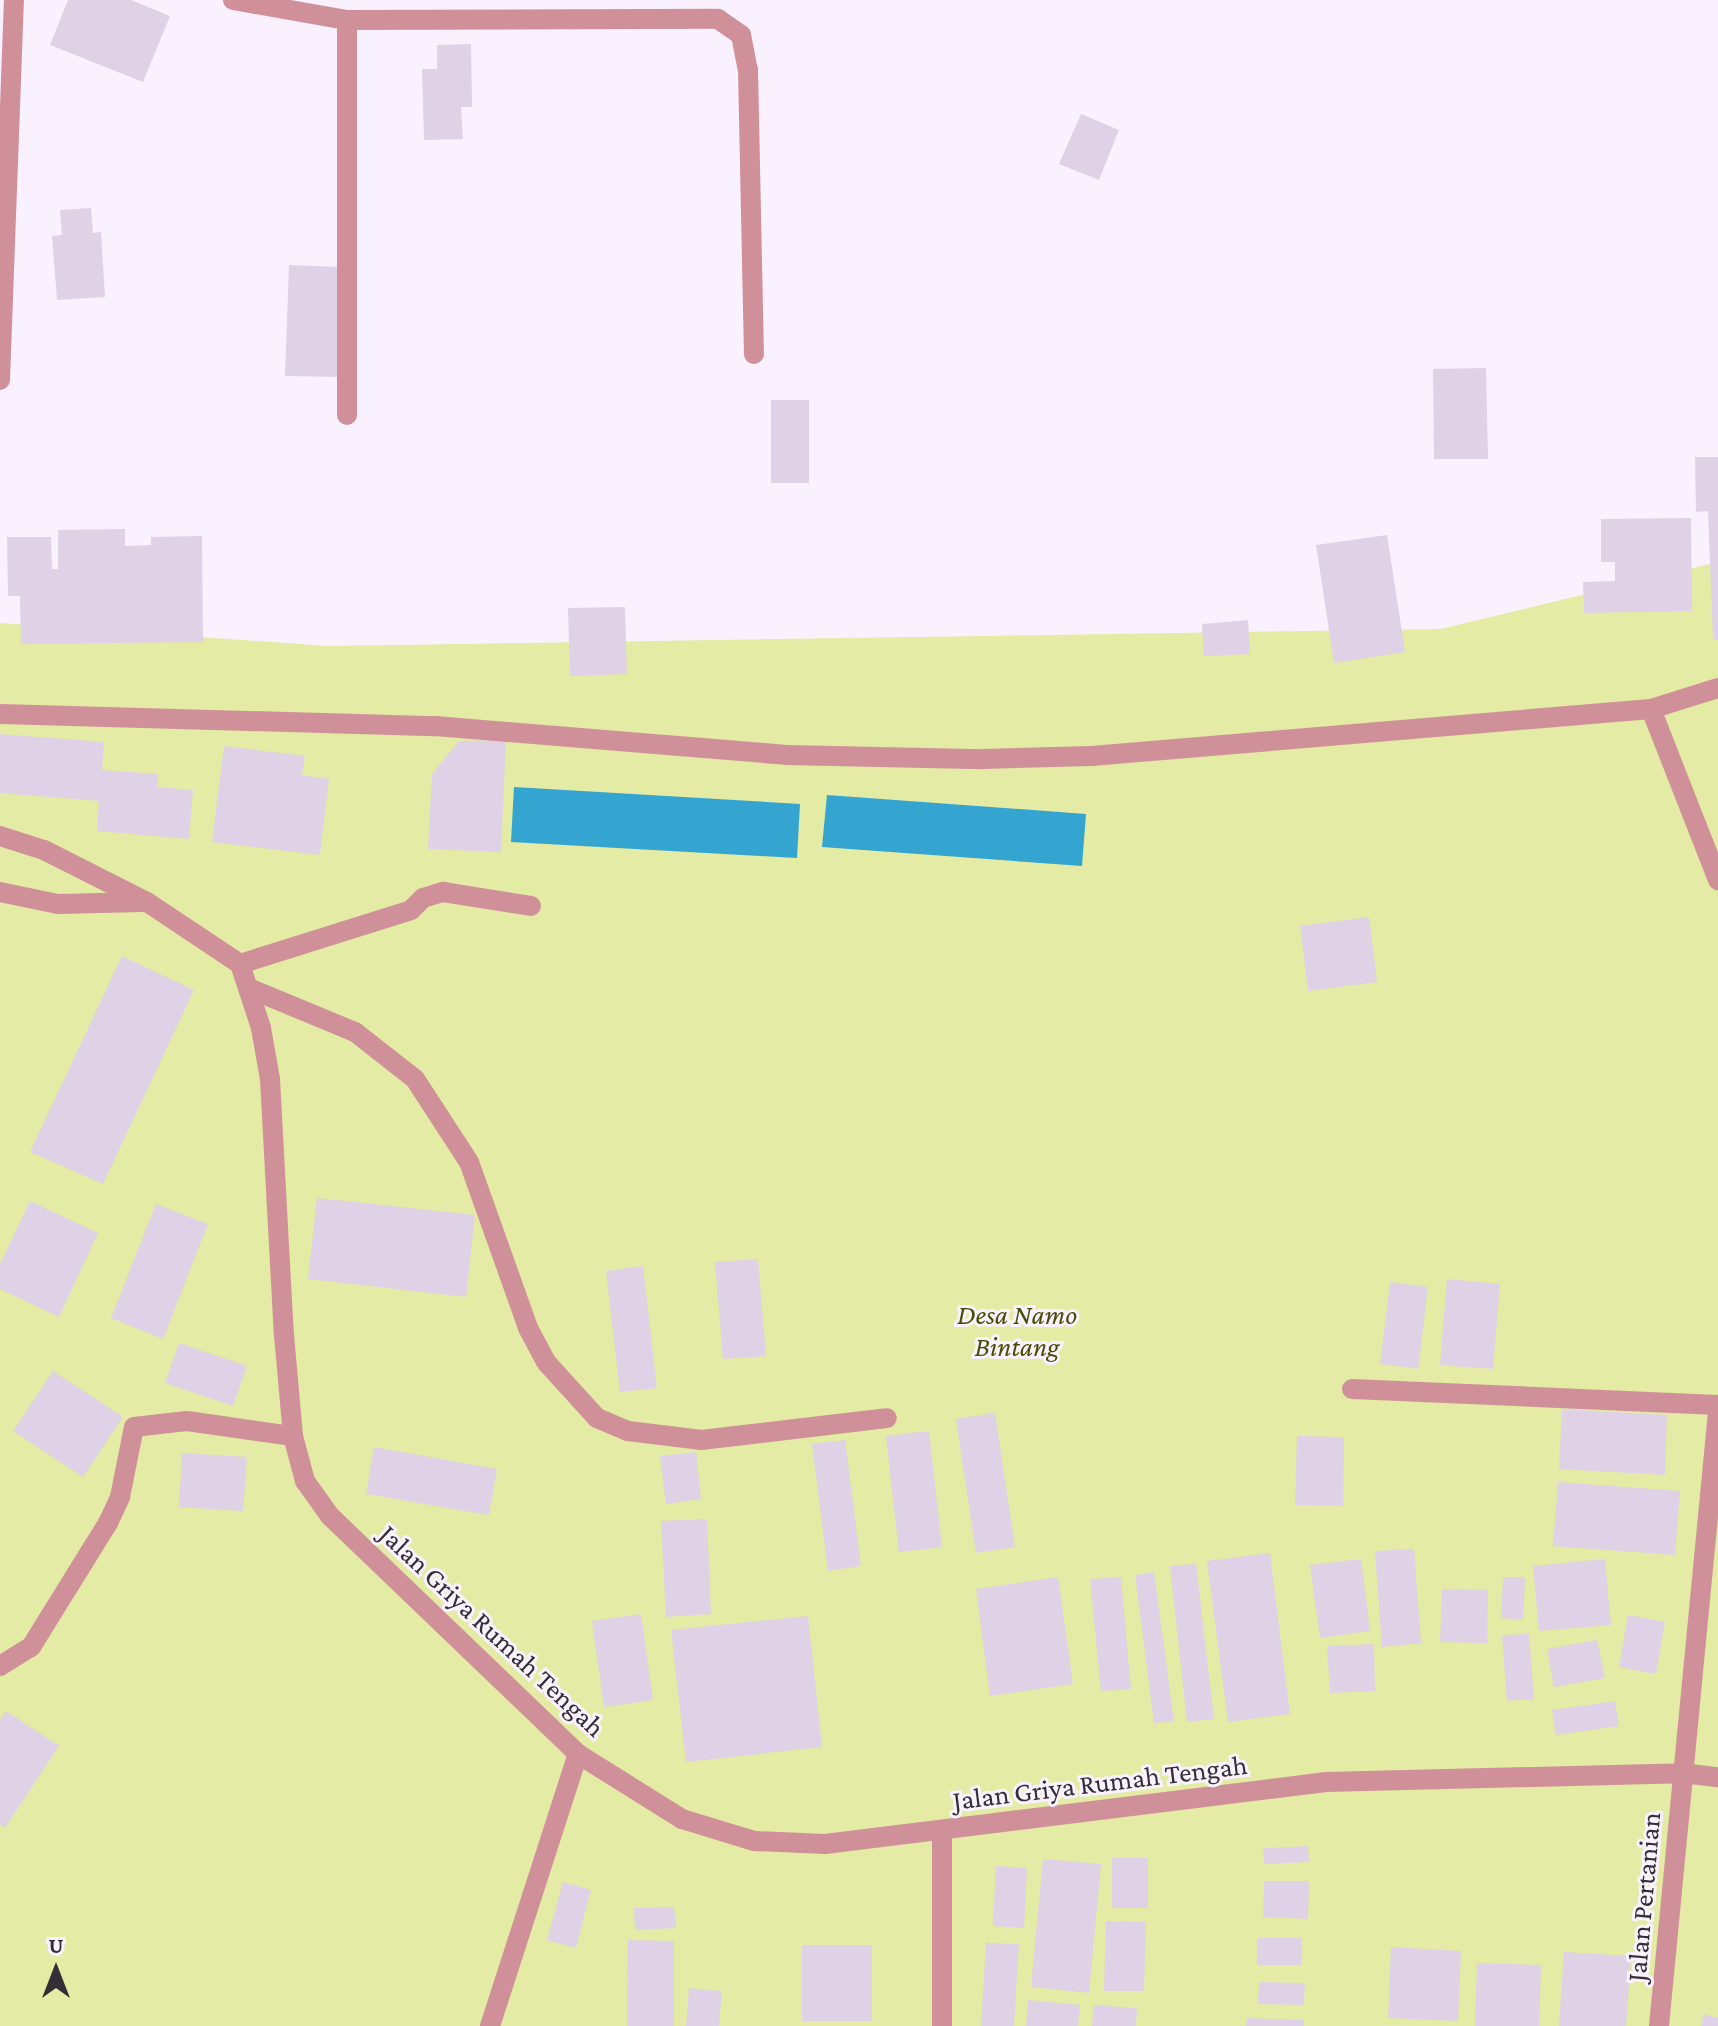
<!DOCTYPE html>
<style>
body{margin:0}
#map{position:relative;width:1718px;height:2026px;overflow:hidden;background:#faf1fe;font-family:"Crimson Pro",serif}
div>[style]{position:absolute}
.green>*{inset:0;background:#e3eba4}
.water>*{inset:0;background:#34a4d0}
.building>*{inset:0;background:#dfd1e6}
.lane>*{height:20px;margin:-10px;padding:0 10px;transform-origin:10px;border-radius:10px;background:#d09099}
.street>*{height:20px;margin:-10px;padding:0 10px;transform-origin:10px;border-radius:10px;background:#d09099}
span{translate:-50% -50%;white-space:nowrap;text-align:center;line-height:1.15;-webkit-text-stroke:6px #faf1fe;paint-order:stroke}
.park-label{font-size:28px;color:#494d04;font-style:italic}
.street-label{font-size:28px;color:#342e36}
.north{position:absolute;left:16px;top:1930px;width:80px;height:80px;-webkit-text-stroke:6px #faf1fe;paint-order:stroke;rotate:0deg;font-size:22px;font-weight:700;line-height:32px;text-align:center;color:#342e36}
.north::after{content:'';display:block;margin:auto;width:28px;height:36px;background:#342e36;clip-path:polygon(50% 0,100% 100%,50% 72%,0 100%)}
</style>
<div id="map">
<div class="green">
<i style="clip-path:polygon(1718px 562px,1718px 2026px,0 2026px,0 623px,327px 646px,1441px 629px)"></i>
</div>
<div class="water">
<i style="clip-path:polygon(514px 787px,800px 804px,797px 858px,511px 842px)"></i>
<i style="clip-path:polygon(827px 795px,1086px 814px,1082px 866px,822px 847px)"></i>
</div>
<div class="building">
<i style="clip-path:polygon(68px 0,131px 0,170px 16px,143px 82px,50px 45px)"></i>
<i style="clip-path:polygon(471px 44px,472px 107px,461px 107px,463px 139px,424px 140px,422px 69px,437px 69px,437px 45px)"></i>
<i style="clip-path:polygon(1081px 114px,1119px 130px,1099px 180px,1059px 164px)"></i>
<i style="clip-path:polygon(91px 208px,93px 233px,101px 232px,105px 297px,57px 300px,52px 236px,62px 235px,60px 210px)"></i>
<i style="clip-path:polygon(289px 265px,342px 267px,338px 377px,285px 376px)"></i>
<i style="clip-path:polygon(1486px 368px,1488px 459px,1434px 459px,1433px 369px)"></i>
<i style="clip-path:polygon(771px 400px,809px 400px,809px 483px,771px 483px)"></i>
<i style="clip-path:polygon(1695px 457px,1718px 457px,1718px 640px,1713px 640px,1708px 511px,1696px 512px)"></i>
<i style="clip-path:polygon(1691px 518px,1692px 611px,1584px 613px,1583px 582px,1615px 581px,1615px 562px,1601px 562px,1601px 519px)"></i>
<i style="clip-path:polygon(125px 529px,125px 546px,151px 545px,151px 537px,202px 536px,203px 642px,21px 644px,20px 596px,8px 596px,7px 537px,51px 537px,52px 569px,58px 569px,58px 530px)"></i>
<i style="clip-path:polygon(1387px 535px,1405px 652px,1334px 663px,1316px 545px)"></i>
<i style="clip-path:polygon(625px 607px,627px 674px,570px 676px,568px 608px)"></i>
<i style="clip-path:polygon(1248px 620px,1250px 654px,1204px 656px,1202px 624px)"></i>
<i style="clip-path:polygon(0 734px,104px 742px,102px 770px,158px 774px,157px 787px,193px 790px,189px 839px,97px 831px,99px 801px,0 793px)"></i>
<i style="clip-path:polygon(506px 740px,501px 852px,428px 849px,432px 774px,459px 741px)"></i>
<i style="clip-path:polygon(224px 746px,305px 756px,302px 775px,329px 779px,320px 855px,212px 842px)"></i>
<i style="clip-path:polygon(1369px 917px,1377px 982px,1308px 991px,1300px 926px)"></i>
<i style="clip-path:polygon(122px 956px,194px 990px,103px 1184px,30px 1152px)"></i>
<i style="clip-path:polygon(317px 1198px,475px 1215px,466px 1297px,308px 1279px)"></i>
<i style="clip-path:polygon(30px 1201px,98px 1233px,59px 1317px,0 1289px,0 1264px)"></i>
<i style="clip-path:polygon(156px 1204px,208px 1224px,163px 1339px,111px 1318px)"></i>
<i style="clip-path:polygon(758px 1259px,766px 1356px,723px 1359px,715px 1262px)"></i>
<i style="clip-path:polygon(643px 1266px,657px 1388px,620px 1392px,606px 1271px)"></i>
<i style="clip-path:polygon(1447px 1279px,1500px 1284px,1493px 1369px,1440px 1365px)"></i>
<i style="clip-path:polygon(1390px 1282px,1428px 1287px,1418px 1369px,1380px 1364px)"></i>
<i style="clip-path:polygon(179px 1343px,247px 1366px,233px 1406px,165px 1383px)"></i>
<i style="clip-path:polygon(53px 1371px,123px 1417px,83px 1477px,13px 1431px)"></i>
<i style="clip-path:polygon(1562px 1409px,1667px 1415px,1665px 1475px,1559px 1469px)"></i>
<i style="clip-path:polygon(995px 1413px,1015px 1547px,976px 1553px,956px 1419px)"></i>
<i style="clip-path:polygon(929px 1431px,942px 1547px,899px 1552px,886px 1436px)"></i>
<i style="clip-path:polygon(1297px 1436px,1344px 1437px,1343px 1506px,1295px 1505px)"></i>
<i style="clip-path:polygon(845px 1440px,861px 1566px,828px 1571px,812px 1444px)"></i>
<i style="clip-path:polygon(374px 1447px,497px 1469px,489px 1515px,366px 1494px)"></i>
<i style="clip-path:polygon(696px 1452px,701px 1499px,666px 1504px,660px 1456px)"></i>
<i style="clip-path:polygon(182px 1453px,247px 1457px,243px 1511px,179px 1507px)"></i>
<i style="clip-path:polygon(1558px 1482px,1680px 1491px,1675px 1555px,1553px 1546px)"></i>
<i style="clip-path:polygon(707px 1519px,711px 1614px,666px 1617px,661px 1521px)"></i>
<i style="clip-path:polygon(1414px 1549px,1421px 1643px,1382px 1647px,1375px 1551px)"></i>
<i style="clip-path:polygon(1270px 1553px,1290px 1714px,1228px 1722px,1207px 1561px)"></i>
<i style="clip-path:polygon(1361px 1559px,1370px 1631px,1320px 1638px,1310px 1565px)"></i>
<i style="clip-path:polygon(1605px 1559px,1611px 1625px,1539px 1631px,1533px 1566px)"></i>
<i style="clip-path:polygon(1196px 1564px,1214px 1719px,1187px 1722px,1170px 1566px)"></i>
<i style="clip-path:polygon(1154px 1572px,1174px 1721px,1154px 1723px,1135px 1575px)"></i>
<i style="clip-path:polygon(1058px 1577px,1073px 1684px,990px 1696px,976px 1589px)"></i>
<i style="clip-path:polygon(1121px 1577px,1131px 1689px,1101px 1691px,1090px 1579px)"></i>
<i style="clip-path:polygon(1503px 1577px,1525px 1577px,1523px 1620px,1501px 1618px)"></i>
<i style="clip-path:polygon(1442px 1589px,1488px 1590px,1487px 1643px,1440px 1642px)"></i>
<i style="clip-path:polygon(641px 1614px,653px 1700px,604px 1707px,592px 1621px)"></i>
<i style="clip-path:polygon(1628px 1615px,1665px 1622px,1656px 1674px,1619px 1667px)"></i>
<i style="clip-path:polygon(808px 1616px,822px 1747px,686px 1762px,671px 1630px)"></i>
<i style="clip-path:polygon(1529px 1634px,1534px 1699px,1507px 1701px,1502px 1635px)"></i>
<i style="clip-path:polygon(1597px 1640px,1605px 1678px,1554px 1687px,1547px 1649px)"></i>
<i style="clip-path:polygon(1374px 1644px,1375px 1691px,1330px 1693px,1327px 1646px)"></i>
<i style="clip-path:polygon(1615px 1701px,1619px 1726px,1556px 1735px,1552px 1710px)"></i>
<i style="clip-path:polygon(6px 1711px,59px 1746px,5px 1828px,0 1824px,0 1720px)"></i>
<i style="clip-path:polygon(1308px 1846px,1309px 1862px,1264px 1864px,1263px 1848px)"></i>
<i style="clip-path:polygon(1112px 1858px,1148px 1858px,1148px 1908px,1112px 1908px)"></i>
<i style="clip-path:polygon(1043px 1859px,1101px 1864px,1089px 1993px,1031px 1987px)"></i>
<i style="clip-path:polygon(996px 1866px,1027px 1868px,1024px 1928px,993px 1926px)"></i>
<i style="clip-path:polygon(1264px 1881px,1309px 1881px,1308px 1919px,1263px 1917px)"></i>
<i style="clip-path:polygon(563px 1882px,591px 1890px,576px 1948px,547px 1940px)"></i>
<i style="clip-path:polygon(674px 1907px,676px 1928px,635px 1930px,634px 1908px)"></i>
<i style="clip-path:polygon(1106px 1921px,1146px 1922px,1144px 1991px,1104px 1991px)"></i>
<i style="clip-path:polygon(1257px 1938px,1302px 1938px,1302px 1965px,1257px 1965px)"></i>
<i style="clip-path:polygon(628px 1940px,674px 1941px,674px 2026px,627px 2026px)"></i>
<i style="clip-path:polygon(986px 1943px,1019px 1944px,1014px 2026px,981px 2026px)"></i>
<i style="clip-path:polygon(802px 1945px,872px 1945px,872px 2021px,802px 2021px)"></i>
<i style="clip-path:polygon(1391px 1947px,1461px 1951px,1458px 2021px,1388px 2018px)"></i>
<i style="clip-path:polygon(1564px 1952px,1631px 1956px,1626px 2026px,1559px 2026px)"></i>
<i style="clip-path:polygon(1477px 1963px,1541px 1965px,1539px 2026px,1475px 2026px)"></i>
<i style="clip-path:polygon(1259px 1982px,1305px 1983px,1304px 2005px,1258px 2004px)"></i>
<i style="clip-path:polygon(689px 1988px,722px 1991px,719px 2026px,686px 2026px)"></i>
<i style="clip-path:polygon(1028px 2000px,1080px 2005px,1078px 2026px,1026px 2026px)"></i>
<i style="clip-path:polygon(1094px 2005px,1137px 2008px,1136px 2026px,1092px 2026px)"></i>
<i style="clip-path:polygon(1704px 2014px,1718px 2018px,1718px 2026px,1701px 2026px)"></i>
<i style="clip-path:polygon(1247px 2018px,1304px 2020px,1304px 2026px,1246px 2026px)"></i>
</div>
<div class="lane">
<i style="left:233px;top:0;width:116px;rotate:10deg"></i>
<i style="left:347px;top:20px;width:371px;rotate:-0.2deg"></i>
<i style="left:718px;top:19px;width:28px;rotate:35deg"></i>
<i style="left:741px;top:35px;width:36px;rotate:79deg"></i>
<i style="left:748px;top:70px;width:284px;rotate:88.8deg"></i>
<i style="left:347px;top:20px;width:395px;rotate:90deg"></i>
<i style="left:490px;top:2026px;width:286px;rotate:-72.1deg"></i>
</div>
<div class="street">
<i style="left:0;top:380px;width:380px;rotate:-87.9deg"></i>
<i style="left:1651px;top:709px;width:184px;rotate:68.6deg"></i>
<i style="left:0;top:714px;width:435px;rotate:1.6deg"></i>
<i style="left:435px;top:726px;width:352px;rotate:4.7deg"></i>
<i style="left:786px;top:755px;width:198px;rotate:1.2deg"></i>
<i style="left:984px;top:759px;width:108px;rotate:-1.6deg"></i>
<i style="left:1092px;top:756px;width:561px;rotate:-4.81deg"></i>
<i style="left:1651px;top:709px;width:70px;rotate:-17.4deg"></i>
<i style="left:0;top:836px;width:46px;rotate:17.7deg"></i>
<i style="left:44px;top:850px;width:115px;rotate:26.8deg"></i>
<i style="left:147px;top:902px;width:112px;rotate:33.7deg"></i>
<i style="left:240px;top:964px;width:67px;rotate:71.8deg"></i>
<i style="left:261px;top:1028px;width:52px;rotate:80deg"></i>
<i style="left:270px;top:1079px;width:256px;rotate:86.9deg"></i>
<i style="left:284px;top:1335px;width:101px;rotate:84.9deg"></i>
<i style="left:293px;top:1436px;width:47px;rotate:75.1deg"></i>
<i style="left:305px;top:1481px;width:43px;rotate:54.5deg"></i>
<i style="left:330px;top:1516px;width:344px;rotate:43.8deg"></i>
<i style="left:578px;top:1754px;width:123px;rotate:32deg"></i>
<i style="left:682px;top:1819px;width:75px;rotate:17deg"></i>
<i style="left:754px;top:1841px;width:71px;rotate:2.4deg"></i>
<i style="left:825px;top:1844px;width:505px;rotate:-7.05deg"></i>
<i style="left:1326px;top:1782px;width:357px;rotate:-1.4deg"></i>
<i style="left:1683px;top:1773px;width:35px;rotate:7deg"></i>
<i style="left:0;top:892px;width:59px;rotate:11.7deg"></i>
<i style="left:58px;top:904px;width:85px;rotate:-1.3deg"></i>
<i style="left:240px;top:964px;width:179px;rotate:-17.5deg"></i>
<i style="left:411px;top:910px;width:17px;rotate:-45deg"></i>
<i style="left:423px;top:898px;width:21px;rotate:-17deg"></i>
<i style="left:443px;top:892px;width:89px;rotate:9deg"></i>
<i style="left:251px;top:989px;width:113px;rotate:22.5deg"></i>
<i style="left:355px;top:1032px;width:76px;rotate:38.1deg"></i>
<i style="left:415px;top:1079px;width:99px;rotate:57deg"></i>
<i style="left:469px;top:1162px;width:176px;rotate:70.4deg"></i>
<i style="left:528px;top:1328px;width:38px;rotate:62deg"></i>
<i style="left:546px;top:1362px;width:76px;rotate:47.7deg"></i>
<i style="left:597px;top:1418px;width:34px;rotate:23deg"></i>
<i style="left:628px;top:1431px;width:74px;rotate:7deg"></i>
<i style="left:701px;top:1440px;width:187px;rotate:-6.7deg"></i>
<i style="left:1352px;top:1389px;width:366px;rotate:2.5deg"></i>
<i style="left:0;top:1666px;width:36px;rotate:-32deg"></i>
<i style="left:31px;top:1647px;width:146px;rotate:-58.2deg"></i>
<i style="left:108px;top:1523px;width:29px;rotate:-65deg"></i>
<i style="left:120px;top:1497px;width:71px;rotate:-78.7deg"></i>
<i style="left:134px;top:1427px;width:53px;rotate:-6.5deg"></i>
<i style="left:187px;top:1421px;width:107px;rotate:8.1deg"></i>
<i style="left:942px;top:2026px;width:195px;rotate:-90deg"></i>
<i style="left:1659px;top:2026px;width:617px;rotate:-84.51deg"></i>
</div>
<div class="park-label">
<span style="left:1017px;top:1331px">Desa Namo<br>Bintang</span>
</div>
<div class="street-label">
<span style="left:492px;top:1631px;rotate:43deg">Jalan Griya Rumah Tengah</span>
<span style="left:1100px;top:1783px;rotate:-7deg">Jalan Griya Rumah Tengah</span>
<span style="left:1644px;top:1897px;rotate:-85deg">Jalan Pertanian</span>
</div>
<div class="north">U</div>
</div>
